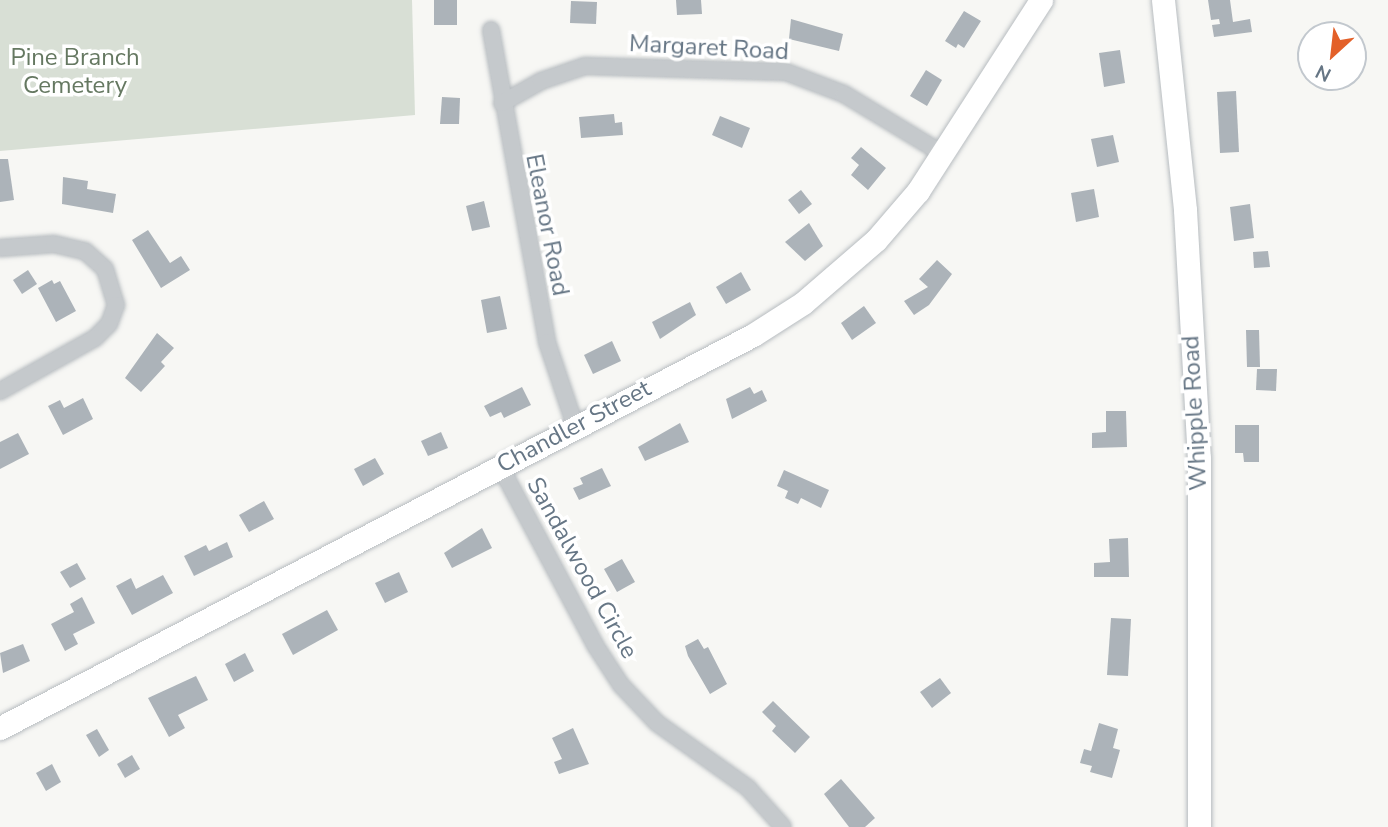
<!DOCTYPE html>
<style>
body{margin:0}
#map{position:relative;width:1388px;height:827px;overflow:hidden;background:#f7f7f4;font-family:"Nunito Sans",sans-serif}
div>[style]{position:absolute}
.green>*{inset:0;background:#d8dfd5}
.building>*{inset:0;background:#acb3b9}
.roads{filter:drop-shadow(0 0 2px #b7bcc0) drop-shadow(0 0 2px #b7bcc0)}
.street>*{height:16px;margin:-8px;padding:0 8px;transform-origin:8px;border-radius:8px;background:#c5c9cc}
.secondary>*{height:23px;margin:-11.5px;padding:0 11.5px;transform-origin:11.5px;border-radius:11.5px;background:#fff}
span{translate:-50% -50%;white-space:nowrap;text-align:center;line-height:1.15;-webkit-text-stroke:7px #fff;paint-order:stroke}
.street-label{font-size:24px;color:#667685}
.park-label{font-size:24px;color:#657861}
.north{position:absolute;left:1297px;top:21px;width:70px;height:70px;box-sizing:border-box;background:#fff;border:2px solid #c2c8ce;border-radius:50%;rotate:207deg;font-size:19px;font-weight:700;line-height:28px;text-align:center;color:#667685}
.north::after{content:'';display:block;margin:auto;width:24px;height:32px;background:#e36029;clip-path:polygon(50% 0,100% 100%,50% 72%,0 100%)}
</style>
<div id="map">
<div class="green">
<i style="clip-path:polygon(0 0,412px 0,415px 115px,0 151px)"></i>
</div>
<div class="building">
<i style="clip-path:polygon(434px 0,457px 0,457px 25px,434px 25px)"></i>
<i style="clip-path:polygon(676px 0,701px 0,702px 14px,677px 15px)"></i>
<i style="clip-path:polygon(1208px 0,1230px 0,1233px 22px,1250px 19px,1252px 32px,1214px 37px,1212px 25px,1220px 24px,1219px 19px,1211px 20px)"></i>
<i style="clip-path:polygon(571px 1px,597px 2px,596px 24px,570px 23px)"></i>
<i style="clip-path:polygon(964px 11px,981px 21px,964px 48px,958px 44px,956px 48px,945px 41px)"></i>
<i style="clip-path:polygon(791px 19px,843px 34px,839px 51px,789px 39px)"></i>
<i style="clip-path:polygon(1120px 50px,1125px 83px,1104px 87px,1099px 53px)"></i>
<i style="clip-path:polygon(926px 70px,942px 80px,927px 106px,910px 96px)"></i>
<i style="clip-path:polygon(1236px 91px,1239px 152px,1220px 153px,1217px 92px)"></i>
<i style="clip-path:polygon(442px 97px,460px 98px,459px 124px,440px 124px)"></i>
<i style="clip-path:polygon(614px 114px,615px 123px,622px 122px,623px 135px,581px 138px,579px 117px)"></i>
<i style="clip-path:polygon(720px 116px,750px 128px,742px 148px,712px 135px)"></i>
<i style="clip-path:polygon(1113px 135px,1119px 162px,1097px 167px,1091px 139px)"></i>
<i style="clip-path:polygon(861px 147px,886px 168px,868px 190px,851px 175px,859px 165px,851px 158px)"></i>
<i style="clip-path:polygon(0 159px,8px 159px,14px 200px,0 202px)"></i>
<i style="clip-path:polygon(63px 177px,88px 181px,87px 189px,116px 194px,113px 213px,62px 204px)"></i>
<i style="clip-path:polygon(1094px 189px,1099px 217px,1076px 222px,1071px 193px)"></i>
<i style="clip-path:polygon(801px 190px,812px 204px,799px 214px,788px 200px)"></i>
<i style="clip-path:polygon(484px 201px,490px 227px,472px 231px,466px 206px)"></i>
<i style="clip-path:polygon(1250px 204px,1254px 238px,1234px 241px,1230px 207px)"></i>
<i style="clip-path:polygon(809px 223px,823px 246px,805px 261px,785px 242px)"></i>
<i style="clip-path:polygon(148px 230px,170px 263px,181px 256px,190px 270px,161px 288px,132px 240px)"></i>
<i style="clip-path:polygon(1268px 251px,1270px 267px,1254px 268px,1253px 252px)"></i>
<i style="clip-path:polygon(937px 260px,952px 274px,929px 305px,914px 315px,904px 301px,928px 287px,919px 279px)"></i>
<i style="clip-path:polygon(28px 270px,37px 284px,22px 294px,13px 280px)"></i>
<i style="clip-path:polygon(741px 272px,751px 290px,726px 304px,716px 287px)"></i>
<i style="clip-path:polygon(52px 280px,54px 284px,60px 281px,76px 311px,56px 322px,38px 288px)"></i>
<i style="clip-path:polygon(500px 296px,507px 329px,487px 333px,481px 300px)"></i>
<i style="clip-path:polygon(690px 302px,696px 315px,660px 339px,652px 322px)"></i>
<i style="clip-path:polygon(864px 306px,876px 323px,852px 340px,841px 323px)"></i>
<i style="clip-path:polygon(1246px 330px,1259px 330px,1260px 367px,1247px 367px)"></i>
<i style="clip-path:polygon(157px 333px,174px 348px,161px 362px,165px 366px,141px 392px,125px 378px)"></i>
<i style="clip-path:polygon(612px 341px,621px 361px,593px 374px,584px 355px)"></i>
<i style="clip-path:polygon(1257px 369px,1277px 369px,1276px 391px,1256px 390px)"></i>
<i style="clip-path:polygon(522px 387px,531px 405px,504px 418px,501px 412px,490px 417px,484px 406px)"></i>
<i style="clip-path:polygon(750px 387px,754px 394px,762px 390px,767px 401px,732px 419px,726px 399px)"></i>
<i style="clip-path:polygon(83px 398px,93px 419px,63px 435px,48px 406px,60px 400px,64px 408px)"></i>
<i style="clip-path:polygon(1106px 411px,1126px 411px,1127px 447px,1092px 448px,1092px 433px,1106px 432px)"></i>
<i style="clip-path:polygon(680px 423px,689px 442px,645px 461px,638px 447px)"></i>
<i style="clip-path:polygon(1235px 425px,1259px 425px,1259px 462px,1244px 462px,1243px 453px,1235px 453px)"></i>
<i style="clip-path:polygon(441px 432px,448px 448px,428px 456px,421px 441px)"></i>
<i style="clip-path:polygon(18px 433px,29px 454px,0 469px,0 442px)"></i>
<i style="clip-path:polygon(375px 458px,384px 474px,363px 486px,354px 469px)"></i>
<i style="clip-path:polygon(602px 468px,611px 486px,579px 500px,573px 488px,583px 484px,580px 478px)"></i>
<i style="clip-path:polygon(784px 470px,829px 490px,821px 508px,801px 498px,798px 504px,785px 498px,788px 491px,777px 486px)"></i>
<i style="clip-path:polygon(264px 501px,274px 519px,249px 532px,239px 515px)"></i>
<i style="clip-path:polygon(482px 528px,492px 548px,452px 568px,444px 553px)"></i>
<i style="clip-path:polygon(1128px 538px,1129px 577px,1094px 577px,1094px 563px,1110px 562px,1109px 539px)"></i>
<i style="clip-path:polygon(227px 542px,233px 557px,194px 576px,184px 556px,206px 545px,209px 551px)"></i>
<i style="clip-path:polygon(622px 559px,635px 582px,617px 592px,604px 569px)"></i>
<i style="clip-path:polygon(77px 563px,86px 579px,70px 588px,60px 572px)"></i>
<i style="clip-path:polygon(399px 572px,408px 592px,385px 603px,375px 583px)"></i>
<i style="clip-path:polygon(163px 575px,173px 593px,132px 615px,116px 586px,131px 578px,136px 589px)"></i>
<i style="clip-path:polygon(82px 597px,95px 623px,73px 634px,78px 644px,65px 651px,51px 624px,74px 612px,70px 604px)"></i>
<i style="clip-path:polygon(327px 610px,338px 630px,293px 655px,282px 634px)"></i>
<i style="clip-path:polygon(1111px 618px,1131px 619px,1128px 676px,1107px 675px)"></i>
<i style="clip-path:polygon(698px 639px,704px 649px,708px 647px,727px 684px,710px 694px,688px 656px,685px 646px)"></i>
<i style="clip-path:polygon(23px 644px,30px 661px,3px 673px,0 653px)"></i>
<i style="clip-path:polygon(245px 653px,254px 671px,234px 682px,225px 664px)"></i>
<i style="clip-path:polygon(196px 676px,208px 700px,178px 715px,185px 728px,169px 737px,148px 698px)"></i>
<i style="clip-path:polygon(940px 678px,951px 693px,932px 708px,920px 692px)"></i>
<i style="clip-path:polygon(773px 701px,810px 737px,795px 753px,772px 731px,776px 726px,762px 712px)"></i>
<i style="clip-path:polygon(1099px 723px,1118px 729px,1113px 748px,1120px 750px,1112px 778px,1090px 772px,1092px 766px,1080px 763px,1084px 749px,1091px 751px)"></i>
<i style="clip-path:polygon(573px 728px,589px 764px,559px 774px,554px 762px,562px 759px,552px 738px)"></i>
<i style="clip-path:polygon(97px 729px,109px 750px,99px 757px,86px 735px)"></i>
<i style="clip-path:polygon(132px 755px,140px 769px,125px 778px,117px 764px)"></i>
<i style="clip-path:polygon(52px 764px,61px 782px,46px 791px,36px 773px)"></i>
<i style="clip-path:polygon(841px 779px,875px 818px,865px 827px,849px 827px,824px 794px)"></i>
</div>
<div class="roads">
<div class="street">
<i style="left:491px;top:30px;width:317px;rotate:79.8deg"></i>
<i style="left:547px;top:342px;width:88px;rotate:71.4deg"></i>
<i style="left:502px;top:103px;width:45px;rotate:-29.4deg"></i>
<i style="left:541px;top:81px;width:46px;rotate:-18.8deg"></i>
<i style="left:585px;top:66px;width:201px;rotate:1.7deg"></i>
<i style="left:786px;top:72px;width:62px;rotate:20.8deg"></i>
<i style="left:844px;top:94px;width:116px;rotate:31.2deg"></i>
<i style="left:0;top:248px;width:54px;rotate:-4.2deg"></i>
<i style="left:54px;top:244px;width:32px;rotate:13deg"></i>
<i style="left:85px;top:251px;width:27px;rotate:42deg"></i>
<i style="left:105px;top:269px;width:38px;rotate:73deg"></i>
<i style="left:116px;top:305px;width:20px;rotate:110deg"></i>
<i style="left:109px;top:324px;width:20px;rotate:135deg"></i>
<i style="left:95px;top:338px;width:109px;rotate:150.8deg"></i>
<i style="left:500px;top:466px;width:203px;rotate:62deg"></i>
<i style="left:595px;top:645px;width:48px;rotate:57deg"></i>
<i style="left:621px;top:685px;width:52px;rotate:46.5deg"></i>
<i style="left:657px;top:723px;width:112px;rotate:35.5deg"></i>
<i style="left:748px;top:788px;width:52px;rotate:48.1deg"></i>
</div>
<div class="secondary">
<i style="left:1163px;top:0;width:211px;rotate:84deg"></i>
<i style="left:1185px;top:210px;width:248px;rotate:86.8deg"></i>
<i style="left:1199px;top:458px;width:369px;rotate:90deg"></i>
<i style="left:0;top:728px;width:849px;rotate:-27.56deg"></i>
<i style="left:753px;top:335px;width:59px;rotate:-32.6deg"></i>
<i style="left:803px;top:303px;width:96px;rotate:-40.8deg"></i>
<i style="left:876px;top:240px;width:65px;rotate:-49.4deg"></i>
<i style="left:918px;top:191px;width:227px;rotate:-57.2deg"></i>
</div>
</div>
<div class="street-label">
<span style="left:709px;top:48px;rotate:3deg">Margaret Road</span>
<span style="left:547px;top:225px;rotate:79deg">Eleanor Road</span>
<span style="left:1195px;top:413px;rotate:-93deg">Whipple Road</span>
<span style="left:574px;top:427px;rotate:-28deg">Chandler Street</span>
<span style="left:582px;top:568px;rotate:61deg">Sandalwood Circle</span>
</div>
<div class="park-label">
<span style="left:75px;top:72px">Pine Branch<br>Cemetery</span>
</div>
<div class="north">N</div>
</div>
